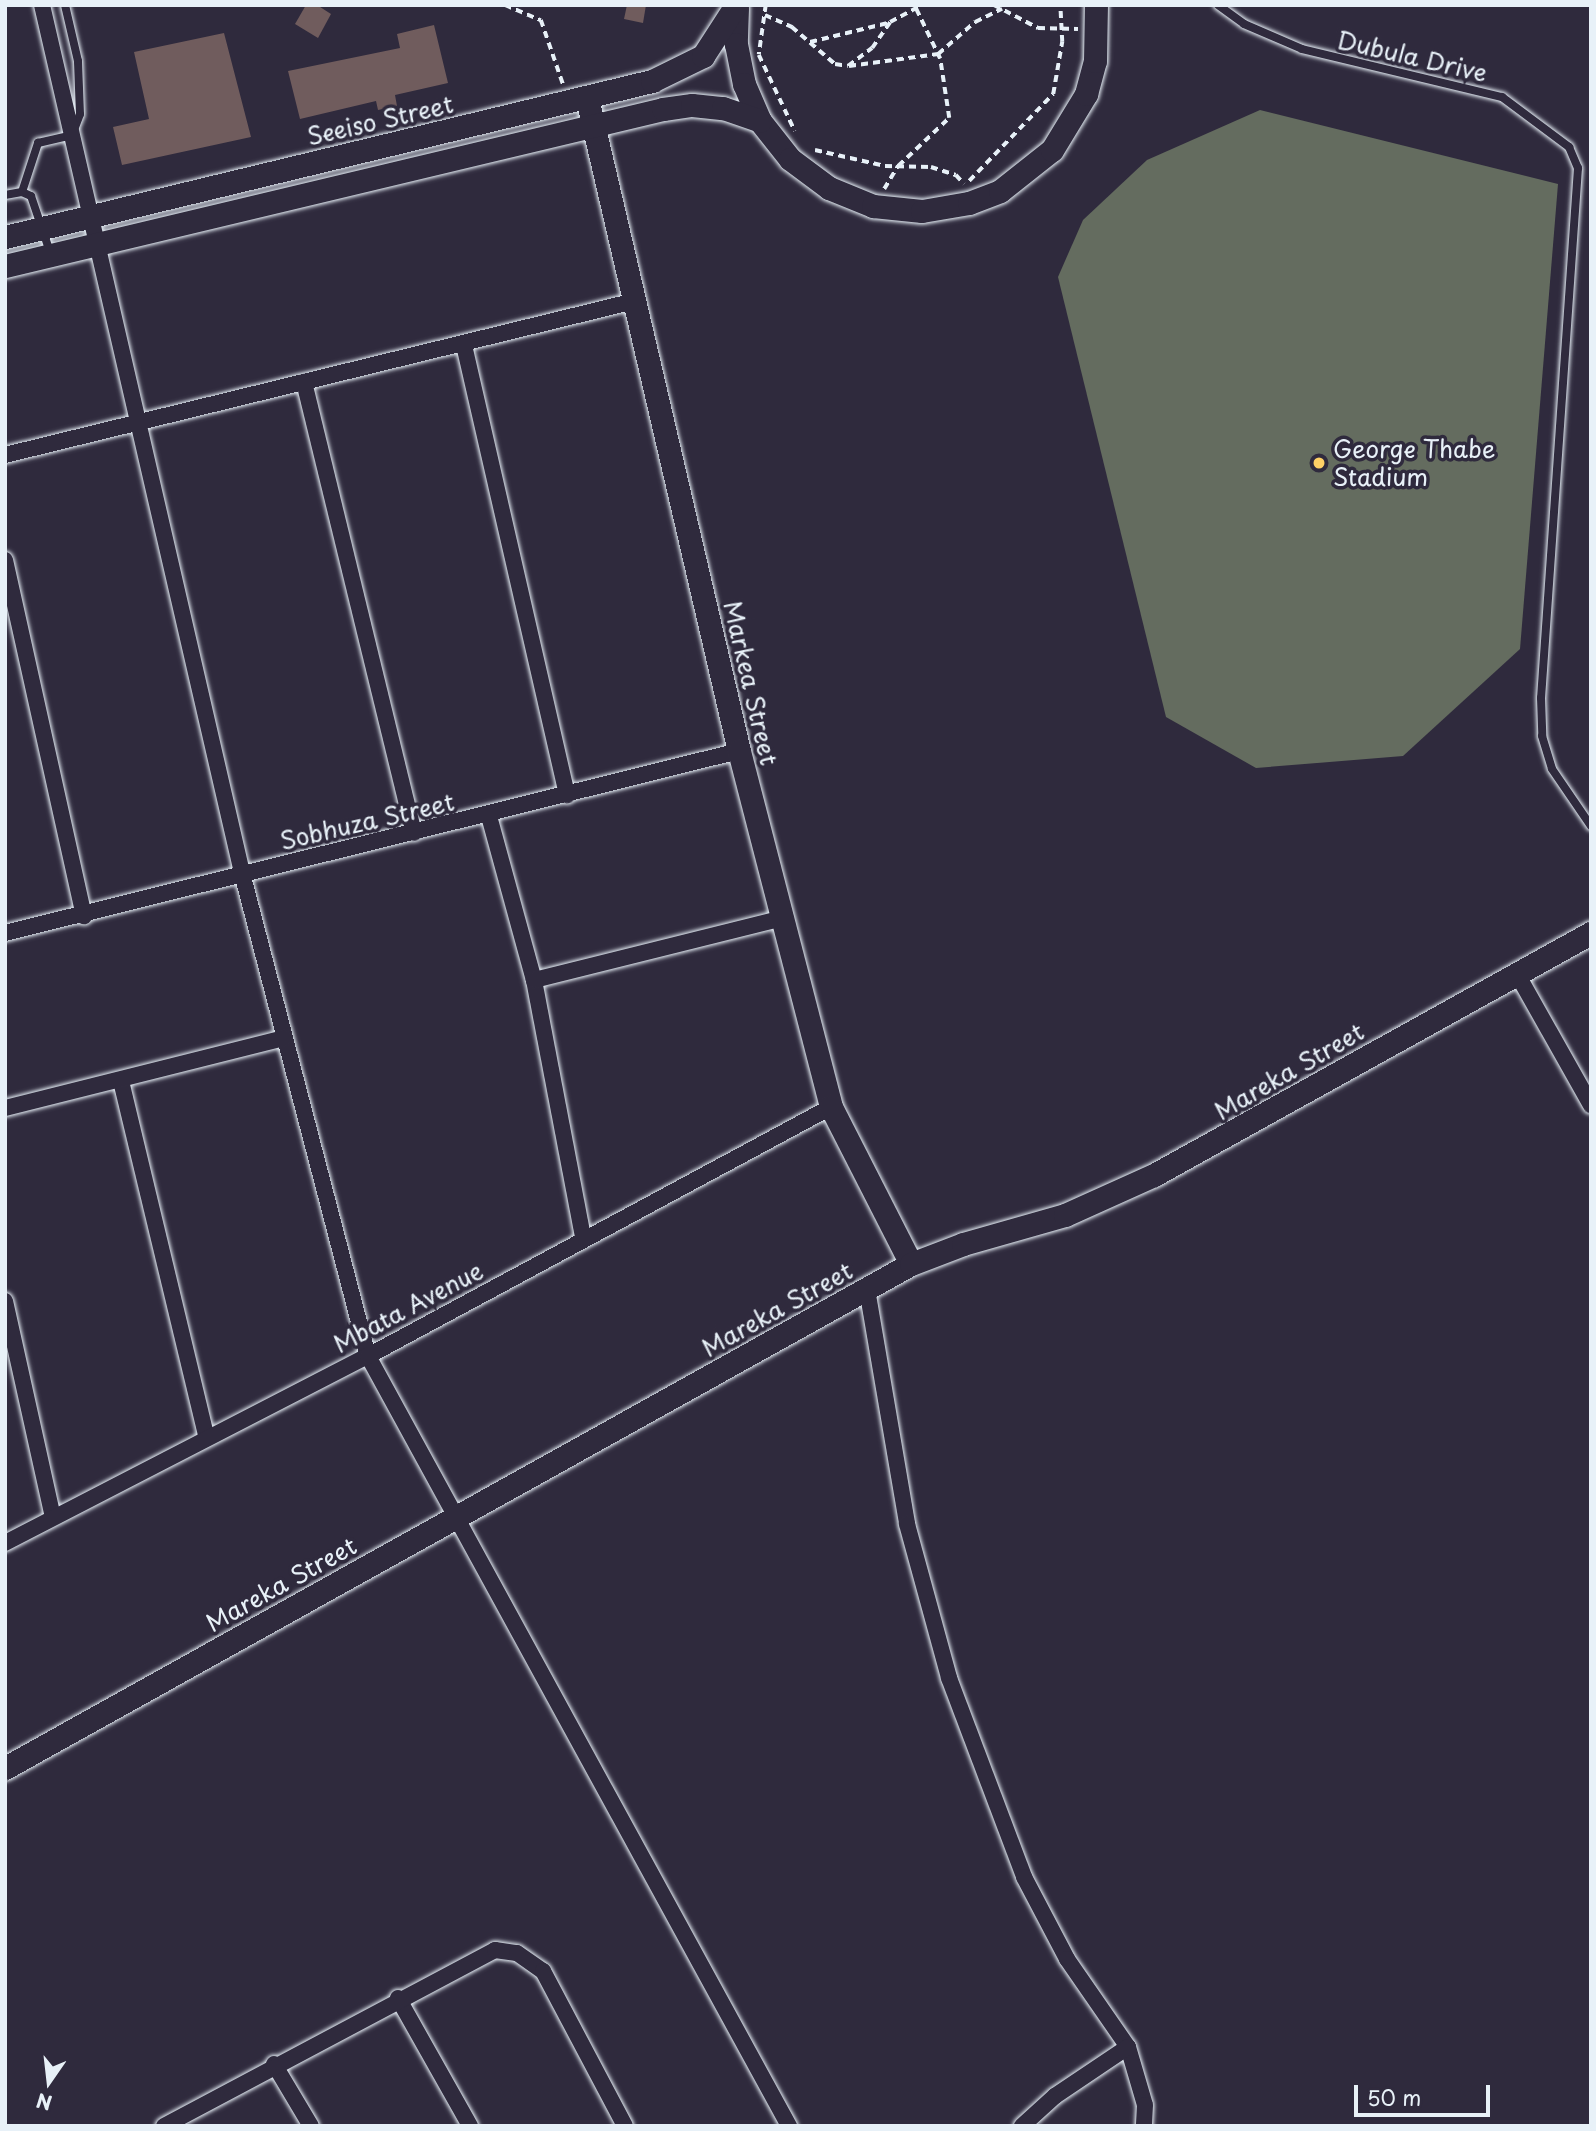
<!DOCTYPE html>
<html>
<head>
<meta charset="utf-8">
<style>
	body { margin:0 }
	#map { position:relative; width:1596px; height:2131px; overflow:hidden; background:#2f2a3d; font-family:"Playpen Sans",sans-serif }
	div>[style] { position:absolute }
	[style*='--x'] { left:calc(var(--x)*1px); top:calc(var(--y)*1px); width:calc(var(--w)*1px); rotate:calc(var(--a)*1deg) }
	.green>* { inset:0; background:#646c5f }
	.building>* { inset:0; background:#705c5d }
	.path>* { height:3.5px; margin-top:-1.75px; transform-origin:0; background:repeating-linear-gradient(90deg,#e8f1f8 0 7px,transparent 0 12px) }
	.roads { filter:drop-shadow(0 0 2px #e8f1f8) drop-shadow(0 0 2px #e8f1f8) }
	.lane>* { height:8px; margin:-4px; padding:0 4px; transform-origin:4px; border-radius:4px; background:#2f2a3d }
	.street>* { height:16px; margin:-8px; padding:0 8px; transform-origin:8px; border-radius:8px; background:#2f2a3d }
	.secondary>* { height:23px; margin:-11.5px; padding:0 11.5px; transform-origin:11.5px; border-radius:11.5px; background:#2f2a3d }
	.dots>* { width:19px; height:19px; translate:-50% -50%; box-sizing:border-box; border:4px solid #2f2a3d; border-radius:50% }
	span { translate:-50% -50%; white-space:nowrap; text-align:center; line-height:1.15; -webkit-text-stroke:7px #2f2a3d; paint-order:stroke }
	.street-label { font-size:24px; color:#e8f1f8 }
	.poi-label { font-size:24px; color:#e8f1f8 }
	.left { translate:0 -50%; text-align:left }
	.frame { position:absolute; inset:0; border:7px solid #e8f1f8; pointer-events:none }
	.north { position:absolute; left:14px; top:2047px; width:70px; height:70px; -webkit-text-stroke:5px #2f2a3d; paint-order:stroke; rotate:194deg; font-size:19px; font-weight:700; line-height:28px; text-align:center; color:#e8f1f8 }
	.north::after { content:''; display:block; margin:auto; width:24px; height:32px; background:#e8f1f8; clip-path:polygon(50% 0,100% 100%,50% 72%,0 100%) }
	.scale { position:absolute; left:1354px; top:2085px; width:136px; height:32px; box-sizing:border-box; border:4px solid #e8f1f8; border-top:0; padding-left:9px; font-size:21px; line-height:24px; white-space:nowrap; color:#e8f1f8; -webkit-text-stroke:5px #2f2a3d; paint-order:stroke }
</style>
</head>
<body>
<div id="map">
	<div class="green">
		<div style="clip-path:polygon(1260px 110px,1558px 184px,1520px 649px,1403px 756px,1256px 768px,1166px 717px,1058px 277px,1083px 220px,1147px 160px)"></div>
	</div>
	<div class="building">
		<div style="clip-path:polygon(306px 5px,317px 5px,331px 14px,318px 38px,295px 24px)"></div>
		<div style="clip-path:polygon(627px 5px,646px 5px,643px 23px,624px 19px)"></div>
		<div style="clip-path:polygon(434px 25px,448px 83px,395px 95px,397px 106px,378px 110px,376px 101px,300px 119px,288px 71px,400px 48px,397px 34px)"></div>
		<div style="clip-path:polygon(224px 33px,251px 137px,122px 165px,113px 127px,149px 119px,134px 52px)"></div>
	</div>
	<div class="path">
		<div style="--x:505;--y:5;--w:39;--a:23"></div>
		<div style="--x:541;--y:20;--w:68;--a:71"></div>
		<div style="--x:766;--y:5;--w:50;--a:98"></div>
		<div style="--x:759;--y:55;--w:84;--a:64.7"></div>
		<div style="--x:994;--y:5;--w:50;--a:27.6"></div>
		<div style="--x:1038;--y:28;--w:40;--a:1.4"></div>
		<div style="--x:765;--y:15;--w:30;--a:24"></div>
		<div style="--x:792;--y:27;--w:57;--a:40.7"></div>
		<div style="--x:835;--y:64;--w:13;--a:9"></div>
		<div style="--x:848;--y:66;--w:30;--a:-37"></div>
		<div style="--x:872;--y:48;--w:32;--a:-55"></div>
		<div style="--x:890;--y:22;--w:36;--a:-28"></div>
		<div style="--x:810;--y:42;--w:80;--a:-13.7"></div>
		<div style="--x:849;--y:66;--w:90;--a:-7.7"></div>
		<div style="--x:938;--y:54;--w:49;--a:-40.9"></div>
		<div style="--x:975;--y:22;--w:30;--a:-26"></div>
		<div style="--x:815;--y:150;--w:72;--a:12.9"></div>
		<div style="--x:885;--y:166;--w:46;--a:1.2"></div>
		<div style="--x:931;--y:167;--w:26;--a:18"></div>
		<div style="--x:956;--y:175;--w:12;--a:48"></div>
		<div style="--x:969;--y:181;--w:121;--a:-46"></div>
		<div style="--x:1053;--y:94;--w:53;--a:-80.2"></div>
		<div style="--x:1062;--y:42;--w:37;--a:-93"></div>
		<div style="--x:884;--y:189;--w:27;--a:-59"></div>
		<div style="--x:898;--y:166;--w:70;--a:-43.3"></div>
		<div style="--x:949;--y:118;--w:60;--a:-98.7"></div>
		<div style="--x:940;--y:59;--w:60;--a:-115.7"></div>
	</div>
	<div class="roads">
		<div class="lane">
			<div style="--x:1218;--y:5;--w:32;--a:36"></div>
			<div style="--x:1244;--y:24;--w:63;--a:23.3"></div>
			<div style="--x:1302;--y:49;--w:206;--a:13.5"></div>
			<div style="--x:1502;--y:97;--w:84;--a:36.7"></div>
			<div style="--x:1569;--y:147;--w:23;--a:67"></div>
			<div style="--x:1578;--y:168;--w:531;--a:93.99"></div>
			<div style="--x:1541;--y:698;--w:38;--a:88"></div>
			<div style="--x:1542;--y:736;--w:34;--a:73"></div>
			<div style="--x:1552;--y:769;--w:69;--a:55.6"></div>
			<div style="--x:22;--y:192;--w:52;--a:-71.9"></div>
			<div style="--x:38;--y:143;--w:35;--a:-13"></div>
			<div style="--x:72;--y:135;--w:22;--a:-69"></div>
			<div style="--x:80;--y:114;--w:53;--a:-92.2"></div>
			<div style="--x:78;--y:61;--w:57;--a:-103.1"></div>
			<div style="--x:5;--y:195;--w:17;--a:-10"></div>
			<div style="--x:22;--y:192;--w:10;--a:24"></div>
			<div style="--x:31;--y:196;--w:59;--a:71.3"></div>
		</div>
		<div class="street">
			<div style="--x:42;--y:5;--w:891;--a:77.02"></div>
			<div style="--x:242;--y:873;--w:499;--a:75.4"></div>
			<div style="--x:368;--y:1356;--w:878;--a:61.33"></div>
			<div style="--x:464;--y:345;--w:462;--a:77.1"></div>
			<div style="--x:304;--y:382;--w:464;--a:76.3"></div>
			<div style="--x:5;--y:455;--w:649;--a:-13.74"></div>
			<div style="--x:5;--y:560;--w:365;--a:77.5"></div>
			<div style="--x:489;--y:816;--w:170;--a:74.7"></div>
			<div style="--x:534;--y:980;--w:263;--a:79.2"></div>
			<div style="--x:5;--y:933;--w:756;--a:-13.93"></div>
			<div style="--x:1516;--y:972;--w:153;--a:60.6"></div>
			<div style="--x:534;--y:980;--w:257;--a:-14"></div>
			<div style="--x:121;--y:1081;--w:365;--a:76.5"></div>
			<div style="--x:5;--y:1108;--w:288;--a:-14.1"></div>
			<div style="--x:867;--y:1289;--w:238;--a:80.3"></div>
			<div style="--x:907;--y:1524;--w:160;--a:74.7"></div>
			<div style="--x:949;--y:1678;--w:213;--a:69.3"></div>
			<div style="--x:1024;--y:1877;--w:93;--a:62.3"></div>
			<div style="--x:1067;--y:1959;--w:107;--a:55.3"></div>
			<div style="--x:1128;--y:2047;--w:60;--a:73.7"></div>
			<div style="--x:1145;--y:2105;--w:21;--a:93"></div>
			<div style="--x:5;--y:1301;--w:221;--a:77.5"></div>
			<div style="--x:5;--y:1543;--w:408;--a:-27.3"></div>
			<div style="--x:368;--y:1356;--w:526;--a:-28.27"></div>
			<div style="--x:398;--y:1998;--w:147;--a:60.6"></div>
			<div style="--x:274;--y:2064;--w:72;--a:59.2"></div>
			<div style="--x:164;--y:2126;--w:375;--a:-28"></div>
			<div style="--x:495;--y:1950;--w:22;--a:8"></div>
			<div style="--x:517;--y:1953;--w:32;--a:35"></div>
			<div style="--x:543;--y:1971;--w:175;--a:62.1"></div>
			<div style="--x:1022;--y:2126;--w:45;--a:-42.3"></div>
			<div style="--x:1055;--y:2096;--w:88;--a:-33.9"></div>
		</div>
		<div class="secondary">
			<div style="--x:737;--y:8;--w:36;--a:92"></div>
			<div style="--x:736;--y:44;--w:41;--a:78.7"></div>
			<div style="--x:744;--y:84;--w:40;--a:66.6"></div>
			<div style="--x:760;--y:121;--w:48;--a:51.7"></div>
			<div style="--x:790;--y:159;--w:49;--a:36.6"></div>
			<div style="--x:829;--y:188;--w:48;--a:22.2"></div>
			<div style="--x:873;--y:206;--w:49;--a:5.8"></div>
			<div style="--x:922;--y:211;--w:48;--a:-9.7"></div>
			<div style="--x:969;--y:203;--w:33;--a:-21"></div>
			<div style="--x:1000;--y:191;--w:66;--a:-38.3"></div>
			<div style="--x:1052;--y:150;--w:66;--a:-58.7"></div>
			<div style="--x:1086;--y:94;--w:34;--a:-75"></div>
			<div style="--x:1095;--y:61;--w:56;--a:-89"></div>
			<div style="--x:587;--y:98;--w:670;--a:76.9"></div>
			<div style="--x:739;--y:751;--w:368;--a:75.5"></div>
			<div style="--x:831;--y:1107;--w:176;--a:63"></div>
			<div style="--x:5;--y:237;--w:666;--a:-13.56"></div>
			<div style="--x:652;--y:81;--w:57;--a:-26.1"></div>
			<div style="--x:703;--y:56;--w:61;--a:-57.1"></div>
			<div style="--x:5;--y:266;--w:676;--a:-13.42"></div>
			<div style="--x:663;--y:109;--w:29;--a:-8"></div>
			<div style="--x:692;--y:105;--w:31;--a:6"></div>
			<div style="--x:723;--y:108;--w:39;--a:19"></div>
			<div style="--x:5;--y:1768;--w:1037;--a:-29.09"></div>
			<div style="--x:911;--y:1264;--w:56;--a:-21"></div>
			<div style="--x:963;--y:1244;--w:106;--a:-15.9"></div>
			<div style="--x:1065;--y:1215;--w:98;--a:-24.2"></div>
			<div style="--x:1154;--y:1175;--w:500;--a:-29"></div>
		</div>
	</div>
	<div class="dots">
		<div style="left:1319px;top:463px;background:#ffd166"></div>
	</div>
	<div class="street-label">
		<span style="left:1412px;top:56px;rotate:13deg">Dubula Drive</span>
		<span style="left:380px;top:120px;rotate:-13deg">Seeiso Street</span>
		<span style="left:751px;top:683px;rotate:77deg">Markea Street</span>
		<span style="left:367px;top:821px;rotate:-13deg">Sobhuza Street</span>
		<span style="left:1289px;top:1071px;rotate:-30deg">Mareka Street</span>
		<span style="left:408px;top:1307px;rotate:-28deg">Mbata Avenue</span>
		<span style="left:777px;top:1309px;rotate:-29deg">Mareka Street</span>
		<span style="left:281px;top:1584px;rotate:-29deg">Mareka Street</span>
	</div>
	<div class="poi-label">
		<span class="left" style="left:1333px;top:463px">George Thabe<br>Stadium</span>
	</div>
	<div class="frame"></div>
	<div class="north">N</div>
	<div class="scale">50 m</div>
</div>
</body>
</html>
